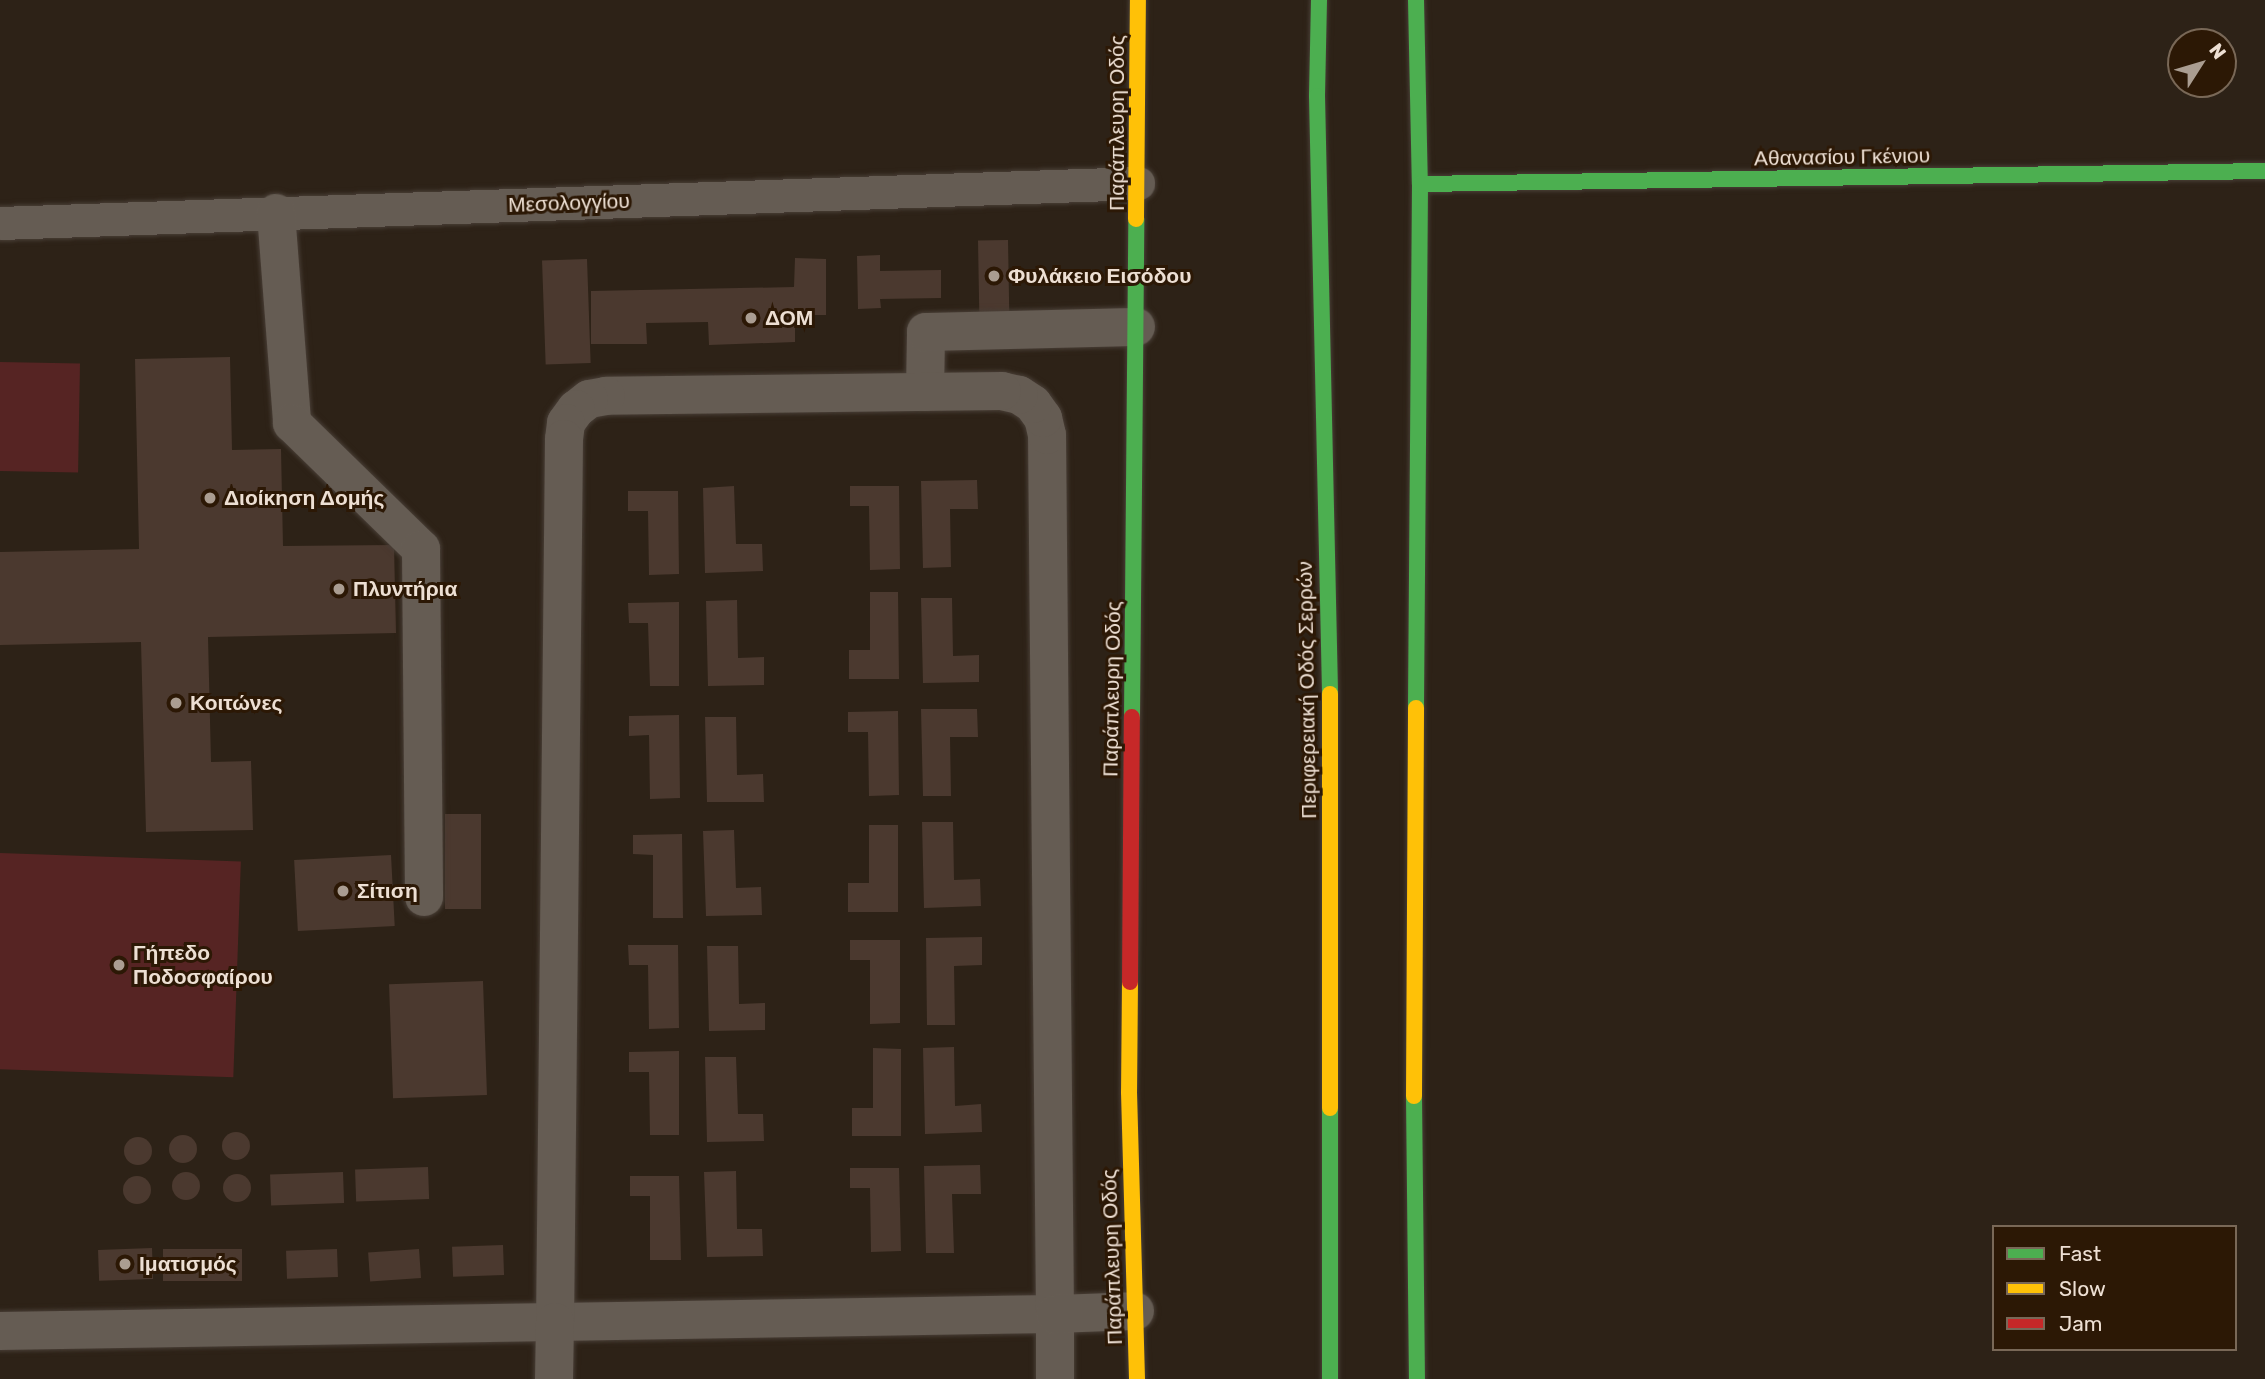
<!DOCTYPE html>
<html>
<head>
<meta charset="utf-8">
<style>
	body { margin:0 }
	#map { position:relative; width:2265px; height:1379px; overflow:hidden; background:#2d2217; font-family:Rubik,sans-serif }
	div>[style] { position:absolute }
	[style*='--x'] { left:calc(var(--x)*1px); top:calc(var(--y)*1px); width:calc(var(--w)*1px); rotate:calc(var(--a)*1deg) }
	.green>* { inset:0; background:#562423; transform-origin:0 0 }
	.building>* { inset:0; background:#4b392f; transform-origin:0 0 }
	.round { border-radius:50% }
	.roads { filter:drop-shadow(0 0 2px #483e36) drop-shadow(0 0 2px #483e36) }
	.lane>* { height:33px; margin:-16.5px; padding:0 16.5px; transform-origin:16.5px; border-radius:16.5px; background:#655c53 }
	.street>* { height:38px; margin:-19px; padding:0 19px; transform-origin:19px; border-radius:19px; background:#655c53 }
	.fast>* { height:16px; margin:-8px; padding:0 8px; transform-origin:8px; border-radius:8px; background:#4caf50 }
	.slow>* { height:16px; margin:-8px; padding:0 8px; transform-origin:8px; border-radius:8px; background:#ffc107 }
	.jam>* { height:16px; margin:-8px; padding:0 8px; transform-origin:8px; border-radius:8px; background:#c62828 }
	.dots>* { width:19px; height:19px; translate:-50% -50%; box-sizing:border-box; border:4px solid #2c1805; border-radius:50% }
	span { translate:-50% -50%; white-space:nowrap; text-align:center; line-height:1.15; -webkit-text-stroke:6px #2c1805; paint-order:stroke }
	.street-label { font-size:21px; color:#eddfd3 }
	.poi-label { font-size:21px; color:#eddfd3; font-weight:700 }
	.left { translate:0 -50%; text-align:left }
	.legend { position:absolute; left:1992px; top:1225px; width:245px; height:126px; box-sizing:border-box; background:#2c1805; border:2px solid #796857; margin:0; padding:9px 12px; list-style:none; font-size:21px; color:#eddfd3 }
	.legend li { display:flex; align-items:center; gap:14px; height:35px }
	.legend b { width:35px; border:2px solid #796857 }
	.north { position:absolute; left:2167px; top:28px; width:70px; height:70px; box-sizing:border-box; background:#2c1805; border:2px solid #796857; border-radius:50%; rotate:53deg; font-size:19px; font-weight:700; line-height:28px; text-align:center; color:#eddfd3 }
	.north::after { content:''; display:block; margin:auto; width:24px; height:32px; background:#aa9d91; clip-path:polygon(50% 0,100% 100%,50% 72%,0 100%) }
</style>
</head>
<body>
<div id="map">
	<div class="green">
		<div style="left:0;top:362px;width:80px;height:109px;rotate:1deg"></div>
		<div style="left:0;top:853px;width:241px;height:216px;rotate:2deg"></div>
	</div>
	<div class="building">
		<div style="left:1008px;top:240px;width:72px;height:30px;rotate:89deg"></div>
		<div style="clip-path:polygon(880px 255px,880px 271px,941px 270px,941px 298px,880px 299px,881px 308px,858px 309px,857px 256px)"></div>
		<div style="clip-path:polygon(795px 258px,826px 259px,826px 315px,795px 315px,795px 342px,709px 345px,708px 322px,646px 323px,647px 344px,591px 344px,591px 291px,794px 287px)"></div>
		<div style="left:587px;top:259px;width:104px;height:45px;rotate:88deg"></div>
		<div style="clip-path:polygon(230px 357px,232px 450px,281px 449px,283px 546px,394px 545px,396px 633px,208px 637px,211px 762px,251px 761px,253px 830px,146px 832px,141px 642px,0 645px,0 552px,139px 549px,135px 359px)"></div>
		<div style="clip-path:polygon(977px 480px,978px 509px,950px 509px,951px 567px,923px 568px,921px 481px)"></div>
		<div style="clip-path:polygon(734px 486px,736px 544px,762px 544px,763px 571px,705px 573px,703px 488px)"></div>
		<div style="clip-path:polygon(850px 486px,899px 486px,900px 569px,870px 570px,869px 506px,850px 506px)"></div>
		<div style="clip-path:polygon(628px 491px,678px 491px,679px 574px,649px 575px,648px 511px,628px 511px)"></div>
		<div style="clip-path:polygon(870px 592px,898px 592px,899px 679px,849px 679px,849px 650px,870px 650px)"></div>
		<div style="clip-path:polygon(921px 598px,952px 598px,953px 656px,979px 655px,979px 682px,923px 683px)"></div>
		<div style="clip-path:polygon(737px 600px,738px 658px,764px 657px,764px 685px,708px 686px,706px 601px)"></div>
		<div style="clip-path:polygon(679px 602px,679px 686px,650px 686px,648px 623px,629px 623px,628px 603px)"></div>
		<div style="clip-path:polygon(921px 709px,977px 709px,978px 737px,950px 737px,951px 796px,923px 796px)"></div>
		<div style="clip-path:polygon(898px 711px,899px 795px,869px 796px,868px 732px,848px 732px,848px 712px)"></div>
		<div style="clip-path:polygon(679px 715px,680px 798px,650px 799px,649px 735px,629px 736px,629px 716px)"></div>
		<div style="clip-path:polygon(705px 717px,736px 717px,737px 775px,763px 774px,764px 802px,707px 802px)"></div>
		<div style="left:445px;top:814px;width:36px;height:95px"></div>
		<div style="clip-path:polygon(922px 822px,953px 822px,954px 880px,980px 879px,981px 906px,924px 908px)"></div>
		<div style="clip-path:polygon(869px 825px,898px 825px,898px 912px,848px 912px,848px 883px,869px 883px)"></div>
		<div style="clip-path:polygon(734px 830px,736px 888px,761px 887px,762px 915px,706px 916px,703px 831px)"></div>
		<div style="clip-path:polygon(682px 834px,683px 918px,653px 918px,653px 855px,633px 854px,633px 835px)"></div>
		<div style="left:391px;top:855px;width:71px;height:97px;rotate:87deg"></div>
		<div style="clip-path:polygon(982px 937px,982px 965px,954px 966px,955px 1025px,927px 1025px,926px 938px)"></div>
		<div style="clip-path:polygon(850px 940px,900px 940px,900px 1023px,870px 1024px,870px 960px,850px 960px)"></div>
		<div style="clip-path:polygon(628px 945px,678px 945px,679px 1028px,649px 1029px,648px 965px,629px 965px)"></div>
		<div style="clip-path:polygon(707px 946px,738px 946px,739px 1004px,765px 1003px,765px 1030px,709px 1031px)"></div>
		<div style="left:483px;top:981px;width:114px;height:94px;rotate:88deg"></div>
		<div style="clip-path:polygon(954px 1047px,955px 1106px,981px 1104px,982px 1132px,925px 1134px,923px 1048px)"></div>
		<div style="clip-path:polygon(873px 1048px,901px 1049px,901px 1136px,852px 1136px,852px 1108px,873px 1108px)"></div>
		<div style="clip-path:polygon(679px 1051px,679px 1135px,650px 1135px,649px 1072px,629px 1072px,629px 1052px)"></div>
		<div style="clip-path:polygon(705px 1057px,736px 1057px,738px 1114px,763px 1114px,764px 1141px,707px 1142px)"></div>
		<div class="round" style="left:222px;top:1132px;width:28px;height:28px"></div>
		<div class="round" style="left:169px;top:1135px;width:28px;height:28px"></div>
		<div class="round" style="left:124px;top:1137px;width:28px;height:28px"></div>
		<div style="clip-path:polygon(980px 1165px,981px 1194px,952px 1194px,954px 1253px,926px 1253px,924px 1166px)"></div>
		<div style="left:428px;top:1167px;width:32px;height:73px;rotate:88deg"></div>
		<div style="clip-path:polygon(850px 1168px,899px 1168px,901px 1251px,871px 1252px,870px 1188px,850px 1188px)"></div>
		<div style="clip-path:polygon(736px 1171px,737px 1229px,762px 1229px,763px 1256px,707px 1257px,704px 1172px)"></div>
		<div class="round" style="left:172px;top:1172px;width:28px;height:28px"></div>
		<div style="left:343px;top:1172px;width:31px;height:73px;rotate:88deg"></div>
		<div class="round" style="left:223px;top:1174px;width:28px;height:28px"></div>
		<div class="round" style="left:123px;top:1176px;width:28px;height:28px"></div>
		<div style="clip-path:polygon(630px 1176px,679px 1176px,681px 1260px,650px 1260px,650px 1196px,630px 1196px)"></div>
		<div style="left:503px;top:1245px;width:30px;height:51px;rotate:88deg"></div>
		<div style="left:152px;top:1248px;width:31px;height:54px;rotate:88deg"></div>
		<div style="left:242px;top:1249px;width:32px;height:79px;rotate:90deg"></div>
		<div style="left:337px;top:1249px;width:28px;height:51px;rotate:88deg"></div>
		<div style="left:419px;top:1249px;width:29px;height:51px;rotate:86deg"></div>
	</div>
	<div class="roads">
		<div class="lane">
			<div style="--x:0;--y:223;--w:1139;--a:-2.01"></div>
		</div>
		<div class="street">
			<div style="--x:276;--y:213;--w:211;--a:85.6"></div>
			<div style="--x:292;--y:423;--w:180;--a:44.3"></div>
			<div style="--x:421;--y:549;--w:348;--a:89.5"></div>
			<div style="--x:925;--y:392;--w:60;--a:-89"></div>
			<div style="--x:926;--y:332;--w:210;--a:-1.4"></div>
			<div style="--x:0;--y:1331;--w:555;--a:-0.93"></div>
			<div style="--x:555;--y:1322;--w:500;--a:-0.92"></div>
			<div style="--x:1055;--y:1314;--w:879;--a:-90.52"></div>
			<div style="--x:1047;--y:435;--w:17;--a:-103"></div>
			<div style="--x:1043;--y:418;--w:17;--a:-126"></div>
			<div style="--x:1033;--y:404;--w:17;--a:-147"></div>
			<div style="--x:1019;--y:395;--w:17;--a:-167"></div>
			<div style="--x:1002;--y:391;--w:396;--a:179.3"></div>
			<div style="--x:606;--y:396;--w:17;--a:170"></div>
			<div style="--x:589;--y:399;--w:16;--a:142"></div>
			<div style="--x:576;--y:409;--w:17;--a:126"></div>
			<div style="--x:566;--y:423;--w:16;--a:97"></div>
			<div style="--x:564;--y:439;--w:883;--a:90.58"></div>
			<div style="--x:555;--y:1322;--w:57;--a:91"></div>
			<div style="--x:1055;--y:1379;--w:65;--a:-90"></div>
			<div style="--x:1055;--y:1314;--w:80;--a:-2.1"></div>
		</div>
		<div class="fast">
			<div style="--x:1319;--y:0;--w:96;--a:91.2"></div>
			<div style="--x:1317;--y:96;--w:598;--a:88.75"></div>
			<div style="--x:1416;--y:0;--w:184;--a:88.8"></div>
			<div style="--x:1420;--y:184;--w:524;--a:90.44"></div>
			<div style="--x:1420;--y:184;--w:845;--a:-0.88"></div>
			<div style="--x:1132;--y:717;--w:498;--a:-89.5"></div>
			<div style="--x:1414;--y:1096;--w:283;--a:89.4"></div>
			<div style="--x:1330;--y:1379;--w:271;--a:-90"></div>
		</div>
		<div class="slow">
			<div style="--x:1136;--y:219;--w:219;--a:-89.5"></div>
			<div style="--x:1330;--y:694;--w:414;--a:90"></div>
			<div style="--x:1130;--y:982;--w:110;--a:90.5"></div>
			<div style="--x:1129;--y:1092;--w:287;--a:88.4"></div>
			<div style="--x:1414;--y:1096;--w:388;--a:-89.7"></div>
		</div>
		<div class="jam">
			<div style="--x:1130;--y:982;--w:265;--a:-89.6"></div>
		</div>
	</div>
	<div class="dots">
		<div style="left:994px;top:276px;background:#aa9d91"></div>
		<div style="left:751px;top:318px;background:#aa9d91"></div>
		<div style="left:210px;top:498px;background:#aa9d91"></div>
		<div style="left:339px;top:589px;background:#aa9d91"></div>
		<div style="left:176px;top:703px;background:#aa9d91"></div>
		<div style="left:343px;top:891px;background:#aa9d91"></div>
		<div style="left:119px;top:965px;background:#aa9d91"></div>
		<div style="left:125px;top:1264px;background:#aa9d91"></div>
	</div>
	<div class="street-label">
		<span style="left:1117px;top:123px;rotate:-90deg">Παράπλευρη Οδός</span>
		<span style="left:1842px;top:157px;rotate:-1deg">Αθανασίου Γκένιου</span>
		<span style="left:569px;top:203px;rotate:-2deg">Μεσολογγίου</span>
		<span style="left:1112px;top:689px;rotate:-89deg">Παράπλευρη Οδός</span>
		<span style="left:1307px;top:690px;rotate:-91deg">Περιφερειακή Οδός Σερρών</span>
		<span style="left:1112px;top:1257px;rotate:-92deg">Παράπλευρη Οδός</span>
	</div>
	<div class="poi-label">
		<span class="left" style="left:1008px;top:276px">Φυλάκειο Εισόδου</span>
		<span class="left" style="left:765px;top:318px">ΔΟΜ</span>
		<span class="left" style="left:224px;top:498px">Διοίκηση Δομής</span>
		<span class="left" style="left:353px;top:589px">Πλυντήρια</span>
		<span class="left" style="left:190px;top:703px">Κοιτώνες</span>
		<span class="left" style="left:357px;top:891px">Σίτιση</span>
		<span class="left" style="left:133px;top:965px">Γήπεδο<br>Ποδοσφαίρου</span>
		<span class="left" style="left:139px;top:1264px">Ιματισμός</span>
	</div>
	<ul class="legend">
	<li><b style="height:9px;background:#4caf50"></b>Fast</li>
	<li><b style="height:9px;background:#ffc107"></b>Slow</li>
	<li><b style="height:9px;background:#c62828"></b>Jam</li>
	</ul>
	<div class="north">N</div>
</div>
</body>
</html>
